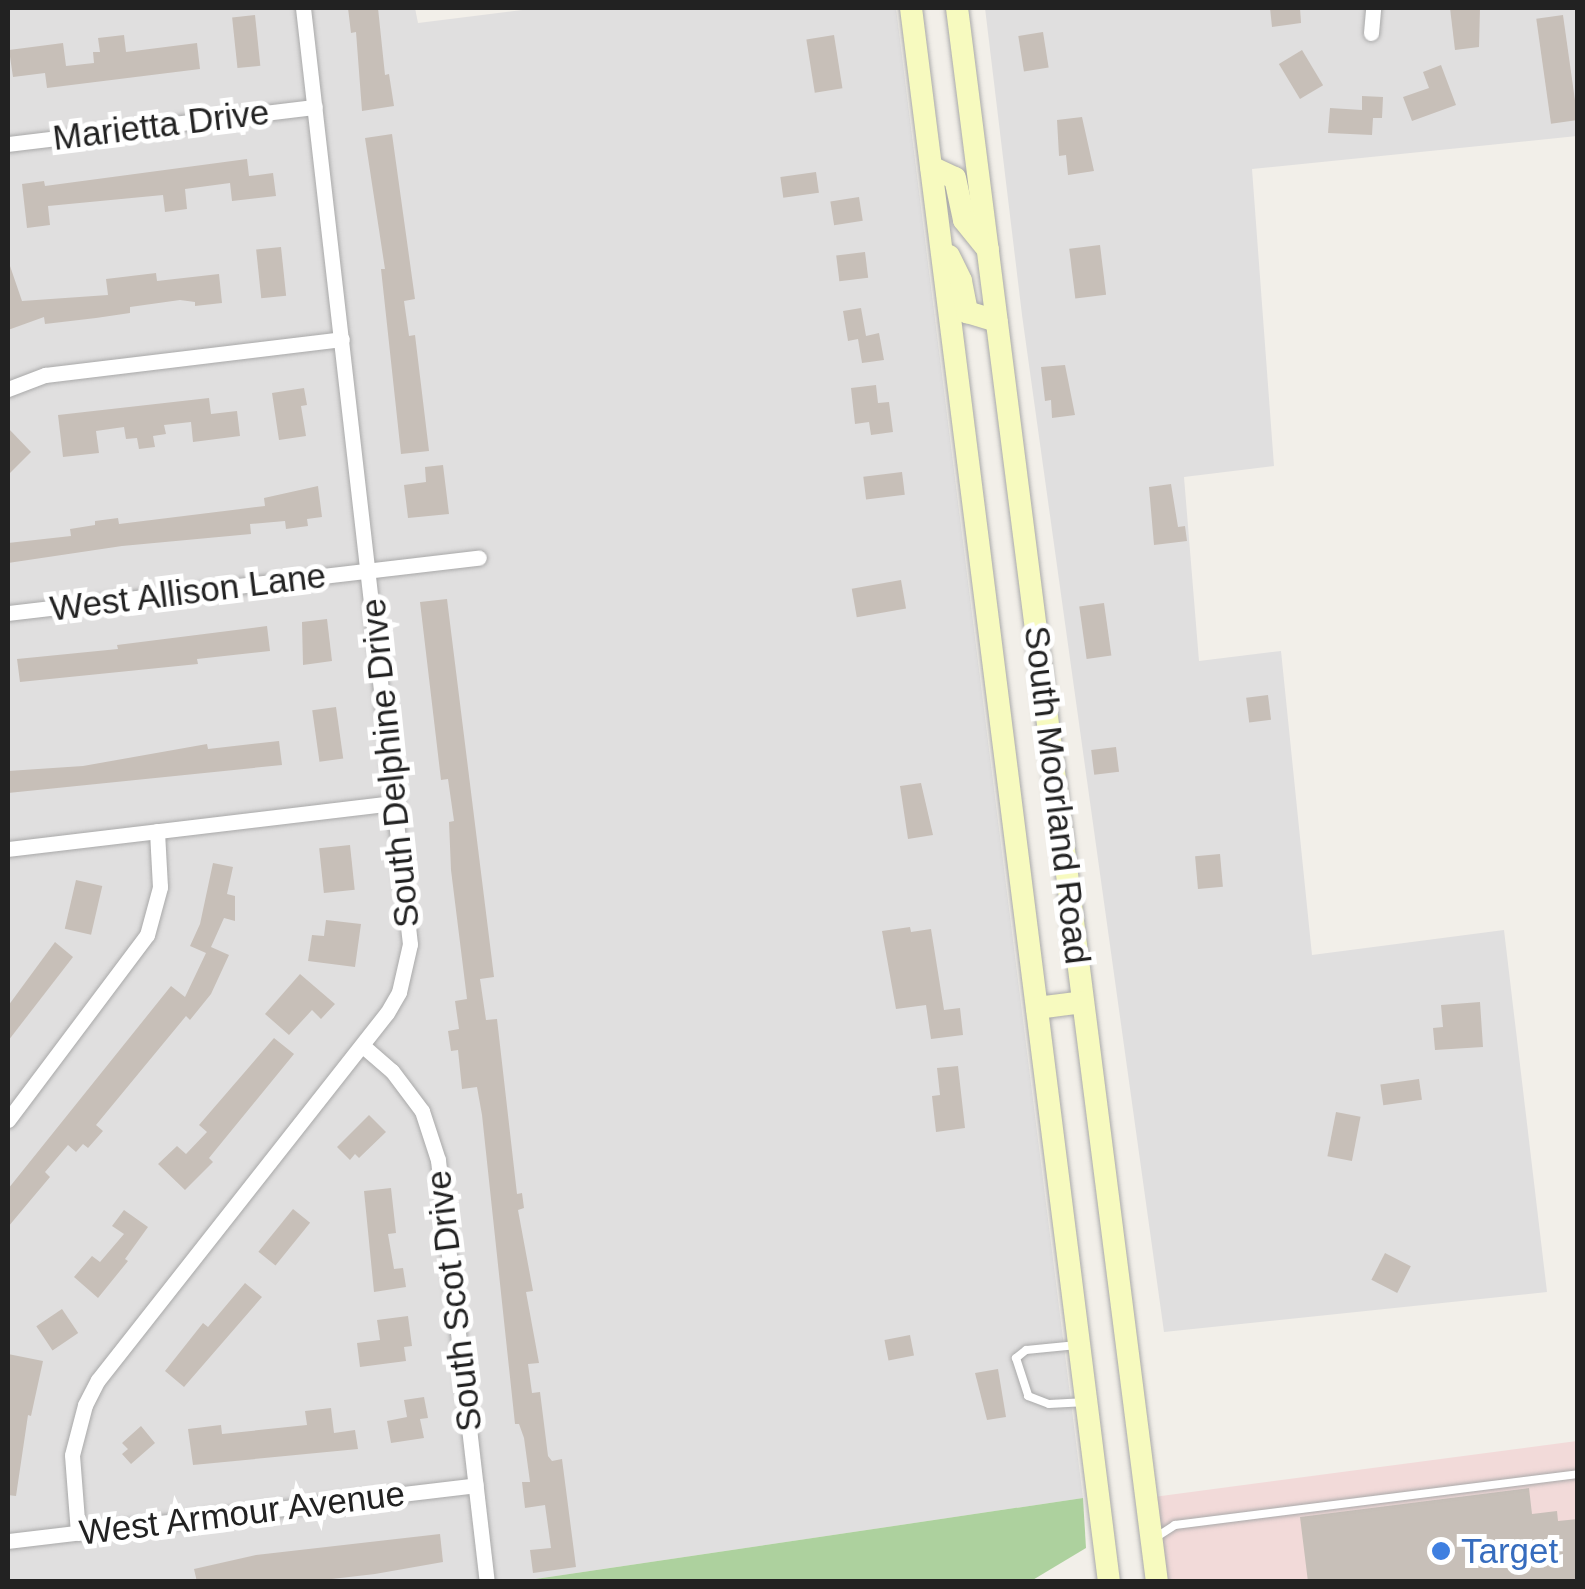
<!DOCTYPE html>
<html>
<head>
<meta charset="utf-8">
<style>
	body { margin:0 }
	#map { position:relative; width:1585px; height:1589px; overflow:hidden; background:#f2efe9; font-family:Arial,sans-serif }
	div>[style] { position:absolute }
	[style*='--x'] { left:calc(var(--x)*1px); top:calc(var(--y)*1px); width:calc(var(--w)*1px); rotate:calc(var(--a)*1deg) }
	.residential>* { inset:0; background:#e0dfdf }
	.commercial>* { inset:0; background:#f2dad9 }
	.forest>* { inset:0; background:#add19e }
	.building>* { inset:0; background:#c7bfb8; transform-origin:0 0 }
	.roads { filter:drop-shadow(0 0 2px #a9a9a9) drop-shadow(0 0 2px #a9a9a9) }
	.lane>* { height:8px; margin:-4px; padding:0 4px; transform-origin:4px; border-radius:4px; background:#fff }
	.street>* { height:15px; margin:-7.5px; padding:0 7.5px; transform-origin:7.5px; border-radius:7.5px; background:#fff }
	.secondary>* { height:22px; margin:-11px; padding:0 11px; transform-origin:11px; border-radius:11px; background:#f7fabf }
	.dots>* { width:28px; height:28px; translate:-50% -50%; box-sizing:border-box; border:5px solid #fff; border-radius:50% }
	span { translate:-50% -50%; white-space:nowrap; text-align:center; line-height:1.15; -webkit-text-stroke:10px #fff; paint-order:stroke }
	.street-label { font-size:35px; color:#222 }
	.shop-label { font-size:35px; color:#366cbe }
	.left { translate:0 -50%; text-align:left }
	.frame { position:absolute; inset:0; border:10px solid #222; pointer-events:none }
</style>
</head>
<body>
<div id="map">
	<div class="residential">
		<div style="clip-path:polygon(8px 8px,415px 8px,418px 23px,539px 8px,896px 8px,1083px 1498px,522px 1581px,8px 1582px)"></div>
		<div style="clip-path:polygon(985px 8px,1577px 8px,1577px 136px,1252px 169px,1274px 466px,1184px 477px,1199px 661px,1281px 651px,1312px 955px,1504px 930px,1547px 1292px,1164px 1332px,1022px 315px)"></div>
	</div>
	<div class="commercial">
		<div style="clip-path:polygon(1577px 1441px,1577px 1581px,1157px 1581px,1146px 1498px)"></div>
	</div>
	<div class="forest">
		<div style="clip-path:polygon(1083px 1498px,1086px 1548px,1031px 1581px,522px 1581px)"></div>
	</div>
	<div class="building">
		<div style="clip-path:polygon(348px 8px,378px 8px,385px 75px,389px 74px,394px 106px,362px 111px,356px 32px,351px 33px)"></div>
		<div style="clip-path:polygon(1270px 8px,1300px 8px,1301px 23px,1272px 27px)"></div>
		<div style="clip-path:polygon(1450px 8px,1480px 8px,1479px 47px,1455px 50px)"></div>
		<div style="left:255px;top:15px;width:51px;height:23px;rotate:84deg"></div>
		<div style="left:1563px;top:15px;width:106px;height:27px;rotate:82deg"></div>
		<div style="left:1043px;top:32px;width:36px;height:25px;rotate:81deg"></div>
		<div style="clip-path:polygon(124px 35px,126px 52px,197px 43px,200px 69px,47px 88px,45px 73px,13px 77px,9px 50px,63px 43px,66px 66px,94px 63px,93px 52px,100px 52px,98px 38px)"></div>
		<div style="left:834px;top:35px;width:54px;height:28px;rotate:81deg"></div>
		<div style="left:1302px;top:50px;width:41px;height:27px;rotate:59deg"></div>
		<div style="clip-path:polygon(1441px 65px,1456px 105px,1412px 121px,1403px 97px,1429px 88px,1423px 72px)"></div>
		<div style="clip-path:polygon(1362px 96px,1383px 97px,1382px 118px,1373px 118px,1372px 135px,1328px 133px,1330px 108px,1362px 110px)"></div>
		<div style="clip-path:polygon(1082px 117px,1094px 171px,1068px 175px,1066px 155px,1059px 156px,1057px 120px)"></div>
		<div style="clip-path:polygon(392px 134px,415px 299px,404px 301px,409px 336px,415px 335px,429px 451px,401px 454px,381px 269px,385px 269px,365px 138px)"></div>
		<div style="clip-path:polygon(247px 159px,249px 176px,273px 173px,276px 196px,232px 201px,230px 183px,185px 189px,187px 209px,165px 212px,163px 195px,48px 206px,50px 225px,27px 228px,22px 184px,44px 181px,45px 186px)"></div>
		<div style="left:816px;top:172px;width:21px;height:36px;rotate:82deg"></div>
		<div style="left:859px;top:197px;width:24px;height:29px;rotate:81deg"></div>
		<div style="left:1100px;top:245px;width:50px;height:31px;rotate:83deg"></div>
		<div style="left:281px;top:247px;width:49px;height:25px;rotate:84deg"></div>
		<div style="left:865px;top:252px;width:26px;height:29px;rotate:83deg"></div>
		<div style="clip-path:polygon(10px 266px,22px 301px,108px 295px,106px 279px,156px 273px,157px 281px,219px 274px,222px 303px,195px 306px,195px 302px,180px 300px,130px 307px,130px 313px,96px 318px,45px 324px,44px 317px,8px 330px)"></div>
		<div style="clip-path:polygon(861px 308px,866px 336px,879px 333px,884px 360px,862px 363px,858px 339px,848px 341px,843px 311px)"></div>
		<div style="clip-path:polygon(1065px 365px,1075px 415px,1052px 418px,1051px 400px,1045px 401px,1041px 367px)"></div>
		<div style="clip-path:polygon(876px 385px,878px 403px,889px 402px,893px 432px,871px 435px,869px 422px,855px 424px,851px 388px)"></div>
		<div style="clip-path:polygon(304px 388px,307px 405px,301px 406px,306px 436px,279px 440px,272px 393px)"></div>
		<div style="clip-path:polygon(209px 398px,211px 414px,237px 411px,240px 436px,193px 442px,191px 422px,164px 425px,166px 434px,153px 436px,155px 447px,139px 449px,137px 438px,126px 439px,124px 427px,96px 431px,99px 453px,63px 457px,58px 415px)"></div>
		<div style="clip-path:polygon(8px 428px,31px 452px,8px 475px)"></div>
		<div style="clip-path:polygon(443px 465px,449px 514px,408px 518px,404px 485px,426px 482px,425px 467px)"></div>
		<div style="left:902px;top:472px;width:23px;height:39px;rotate:83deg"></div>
		<div style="clip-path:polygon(1171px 484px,1178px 527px,1185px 526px,1187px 541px,1154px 545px,1149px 487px)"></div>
		<div style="clip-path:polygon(318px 486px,322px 517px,307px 519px,308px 526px,286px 529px,285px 521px,250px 524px,251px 534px,122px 546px,8px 563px,8px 543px,71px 536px,70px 529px,95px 525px,95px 521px,118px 518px,119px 524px,265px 506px,264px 498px)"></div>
		<div style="left:901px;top:580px;width:29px;height:50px;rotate:80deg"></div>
		<div style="clip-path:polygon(447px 599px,494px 977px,480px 979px,486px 1020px,497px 1019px,517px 1194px,522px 1193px,524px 1208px,518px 1210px,533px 1291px,526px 1292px,539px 1363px,528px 1364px,532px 1393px,540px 1392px,548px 1456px,552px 1461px,562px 1459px,576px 1567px,533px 1573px,530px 1550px,551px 1548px,545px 1505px,525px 1508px,522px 1482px,530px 1482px,524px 1438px,519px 1424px,515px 1424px,482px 1115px,477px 1087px,462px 1089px,458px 1050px,451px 1051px,448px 1031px,459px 1029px,455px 1001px,467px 999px,451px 870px,449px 822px,454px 821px,448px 779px,441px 780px,420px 602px)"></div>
		<div style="left:1104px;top:603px;width:53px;height:25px;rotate:82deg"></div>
		<div style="clip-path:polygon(327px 619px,332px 661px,303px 665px,302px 622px)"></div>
		<div style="clip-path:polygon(267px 626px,270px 651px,197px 659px,198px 664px,20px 682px,17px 659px,118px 649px,117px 645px)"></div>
		<div style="left:1268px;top:695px;width:25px;height:22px;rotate:83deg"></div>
		<div style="left:336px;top:707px;width:52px;height:24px;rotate:82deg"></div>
		<div style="clip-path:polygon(279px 741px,282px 765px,8px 793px,8px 771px,83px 766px,207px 744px,208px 749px)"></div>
		<div style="left:1116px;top:747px;width:25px;height:25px;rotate:83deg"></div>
		<div style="clip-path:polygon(921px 783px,933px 835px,908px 839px,900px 786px)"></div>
		<div style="left:350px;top:845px;width:45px;height:31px;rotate:84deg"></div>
		<div style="left:1220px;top:854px;width:33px;height:25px;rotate:85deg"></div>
		<div style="clip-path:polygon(213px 863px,233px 867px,227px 894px,235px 896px,235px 921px,224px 918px,211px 947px,229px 955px,211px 994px,190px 1020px,186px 1016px,96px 1125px,103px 1131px,88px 1148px,83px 1144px,76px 1152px,68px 1145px,45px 1172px,50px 1177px,8px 1227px,8px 1189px,171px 986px,185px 997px,206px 953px,190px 946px,200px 924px)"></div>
		<div style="left:76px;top:880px;width:27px;height:50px;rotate:13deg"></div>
		<div style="clip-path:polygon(326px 920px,361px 924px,355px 967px,308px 961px,312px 935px,324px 936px)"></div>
		<div style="clip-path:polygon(910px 927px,911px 932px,931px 929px,944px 1010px,960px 1008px,963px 1035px,931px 1039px,926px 1005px,896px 1009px,882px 931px)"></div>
		<div style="clip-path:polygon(55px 942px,73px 957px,8px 1041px,8px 1006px)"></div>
		<div style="clip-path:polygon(300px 974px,335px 1004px,321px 1019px,312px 1010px,289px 1035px,265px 1014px)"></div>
		<div style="clip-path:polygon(1480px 1002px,1483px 1047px,1435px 1050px,1433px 1028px,1443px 1027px,1441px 1005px)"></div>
		<div style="clip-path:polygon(274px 1038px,294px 1054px,209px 1158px,213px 1162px,185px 1190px,158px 1164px,177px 1146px,186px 1154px,207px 1132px,199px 1125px)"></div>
		<div style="clip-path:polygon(958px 1066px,965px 1128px,936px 1132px,932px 1096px,940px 1095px,937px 1068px)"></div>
		<div style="left:1419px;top:1079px;width:21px;height:39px;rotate:82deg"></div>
		<div style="left:1336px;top:1112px;width:25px;height:45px;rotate:11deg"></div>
		<div style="clip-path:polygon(369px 1115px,386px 1132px,359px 1158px,355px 1154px,350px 1160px,337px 1147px)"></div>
		<div style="clip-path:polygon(391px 1188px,396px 1233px,388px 1234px,394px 1269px,403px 1268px,406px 1287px,374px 1292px,364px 1191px)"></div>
		<div style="left:293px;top:1209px;width:22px;height:55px;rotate:39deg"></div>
		<div style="clip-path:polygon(124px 1210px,148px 1227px,125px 1259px,128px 1261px,98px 1298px,74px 1277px,92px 1256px,100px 1262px,124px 1234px,112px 1226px)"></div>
		<div style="left:1385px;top:1253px;width:29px;height:30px;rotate:27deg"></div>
		<div style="clip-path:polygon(245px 1283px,262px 1297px,184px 1387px,165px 1371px,203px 1323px,208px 1327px)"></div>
		<div style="left:62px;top:1309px;width:29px;height:31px;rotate:56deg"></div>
		<div style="clip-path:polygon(408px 1316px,412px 1346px,404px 1347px,406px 1361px,360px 1367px,357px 1343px,380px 1340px,377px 1320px)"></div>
		<div style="left:910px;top:1335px;width:21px;height:26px;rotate:79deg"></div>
		<div style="clip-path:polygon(8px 1354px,43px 1361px,31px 1416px,28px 1415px,16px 1496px,8px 1495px)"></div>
		<div style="clip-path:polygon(998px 1369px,1006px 1417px,987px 1420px,975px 1373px)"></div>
		<div style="clip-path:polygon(424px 1397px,428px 1418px,420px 1419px,424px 1438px,391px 1443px,387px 1421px,407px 1417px,404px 1400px)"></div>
		<div style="clip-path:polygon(331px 1408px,334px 1433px,355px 1430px,358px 1449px,193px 1465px,188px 1429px,221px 1425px,222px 1434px,307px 1425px,305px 1411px)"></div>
		<div style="clip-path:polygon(141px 1426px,155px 1443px,131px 1464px,122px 1454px,128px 1449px,122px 1443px)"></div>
		<div style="clip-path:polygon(1529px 1488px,1532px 1514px,1557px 1511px,1558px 1521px,1578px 1519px,1578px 1582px,1308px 1582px,1300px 1517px)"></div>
		<div style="clip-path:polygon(440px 1534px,443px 1562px,375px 1574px,306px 1582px,197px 1582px,194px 1569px,256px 1555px)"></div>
	</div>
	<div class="roads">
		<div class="lane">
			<div style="--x:1077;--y:1345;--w:51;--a:174.4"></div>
			<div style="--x:1026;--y:1350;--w:13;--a:141"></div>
			<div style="--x:1016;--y:1358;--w:40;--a:72"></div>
			<div style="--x:1028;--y:1396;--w:22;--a:21"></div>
			<div style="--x:1049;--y:1404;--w:33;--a:-3"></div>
			<div style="--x:1155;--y:1538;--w:24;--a:-33"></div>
			<div style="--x:1175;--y:1525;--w:406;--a:-7.2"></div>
		</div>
		<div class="street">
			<div style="--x:1371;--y:33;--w:25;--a:-85"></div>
			<div style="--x:8;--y:144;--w:309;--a:-6.9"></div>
			<div style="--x:8;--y:389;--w:40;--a:-21"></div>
			<div style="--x:45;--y:375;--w:299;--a:-6.9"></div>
			<div style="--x:8;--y:613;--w:474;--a:-6.7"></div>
			<div style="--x:8;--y:849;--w:391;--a:-6.8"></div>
			<div style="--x:363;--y:1046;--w:38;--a:41"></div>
			<div style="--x:392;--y:1071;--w:50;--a:53.1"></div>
			<div style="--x:422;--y:1111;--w:52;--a:71.9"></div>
			<div style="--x:438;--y:1160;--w:425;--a:83.4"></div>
			<div style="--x:8;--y:1120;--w:231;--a:-53.1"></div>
			<div style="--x:147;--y:935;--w:50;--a:-74.8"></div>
			<div style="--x:160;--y:887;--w:56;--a:-93.1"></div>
			<div style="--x:78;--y:1533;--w:78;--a:-94.4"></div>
			<div style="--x:72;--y:1455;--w:52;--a:-75.4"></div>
			<div style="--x:85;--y:1405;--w:28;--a:-63"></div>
			<div style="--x:98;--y:1380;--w:467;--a:-51.8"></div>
			<div style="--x:387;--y:1013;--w:24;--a:-60"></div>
			<div style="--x:399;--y:992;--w:49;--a:-77.1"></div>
			<div style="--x:410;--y:944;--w:942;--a:-96.52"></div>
			<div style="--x:8;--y:1541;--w:471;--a:-6.8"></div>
		</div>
		<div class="secondary">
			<div style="--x:911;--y:8;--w:1586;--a:82.83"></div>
			<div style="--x:957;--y:8;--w:1587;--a:82.76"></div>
			<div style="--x:931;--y:167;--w:26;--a:25"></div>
			<div style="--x:955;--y:178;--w:43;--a:77.9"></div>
			<div style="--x:964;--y:220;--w:38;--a:51"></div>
			<div style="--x:949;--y:256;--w:28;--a:64"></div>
			<div style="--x:961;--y:281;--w:32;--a:79"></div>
			<div style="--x:967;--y:312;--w:31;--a:17"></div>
			<div style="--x:1037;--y:1008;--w:46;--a:-7.4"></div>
		</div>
	</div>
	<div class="dots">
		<div style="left:1441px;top:1551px;background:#3f7fe0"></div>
	</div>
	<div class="street-label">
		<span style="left:161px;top:125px;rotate:-7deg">Marietta Drive</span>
		<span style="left:188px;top:592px;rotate:-7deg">West Allison Lane</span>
		<span style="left:390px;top:763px;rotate:-96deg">South Delphine Drive</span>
		<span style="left:1057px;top:795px;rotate:83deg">South Moorland Road</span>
		<span style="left:454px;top:1301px;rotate:-97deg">South Scot Drive</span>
		<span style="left:242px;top:1513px;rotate:-7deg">West Armour Avenue</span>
	</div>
	<div class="shop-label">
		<span class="left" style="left:1461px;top:1551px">Target</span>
	</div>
	<div class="frame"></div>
</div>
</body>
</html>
